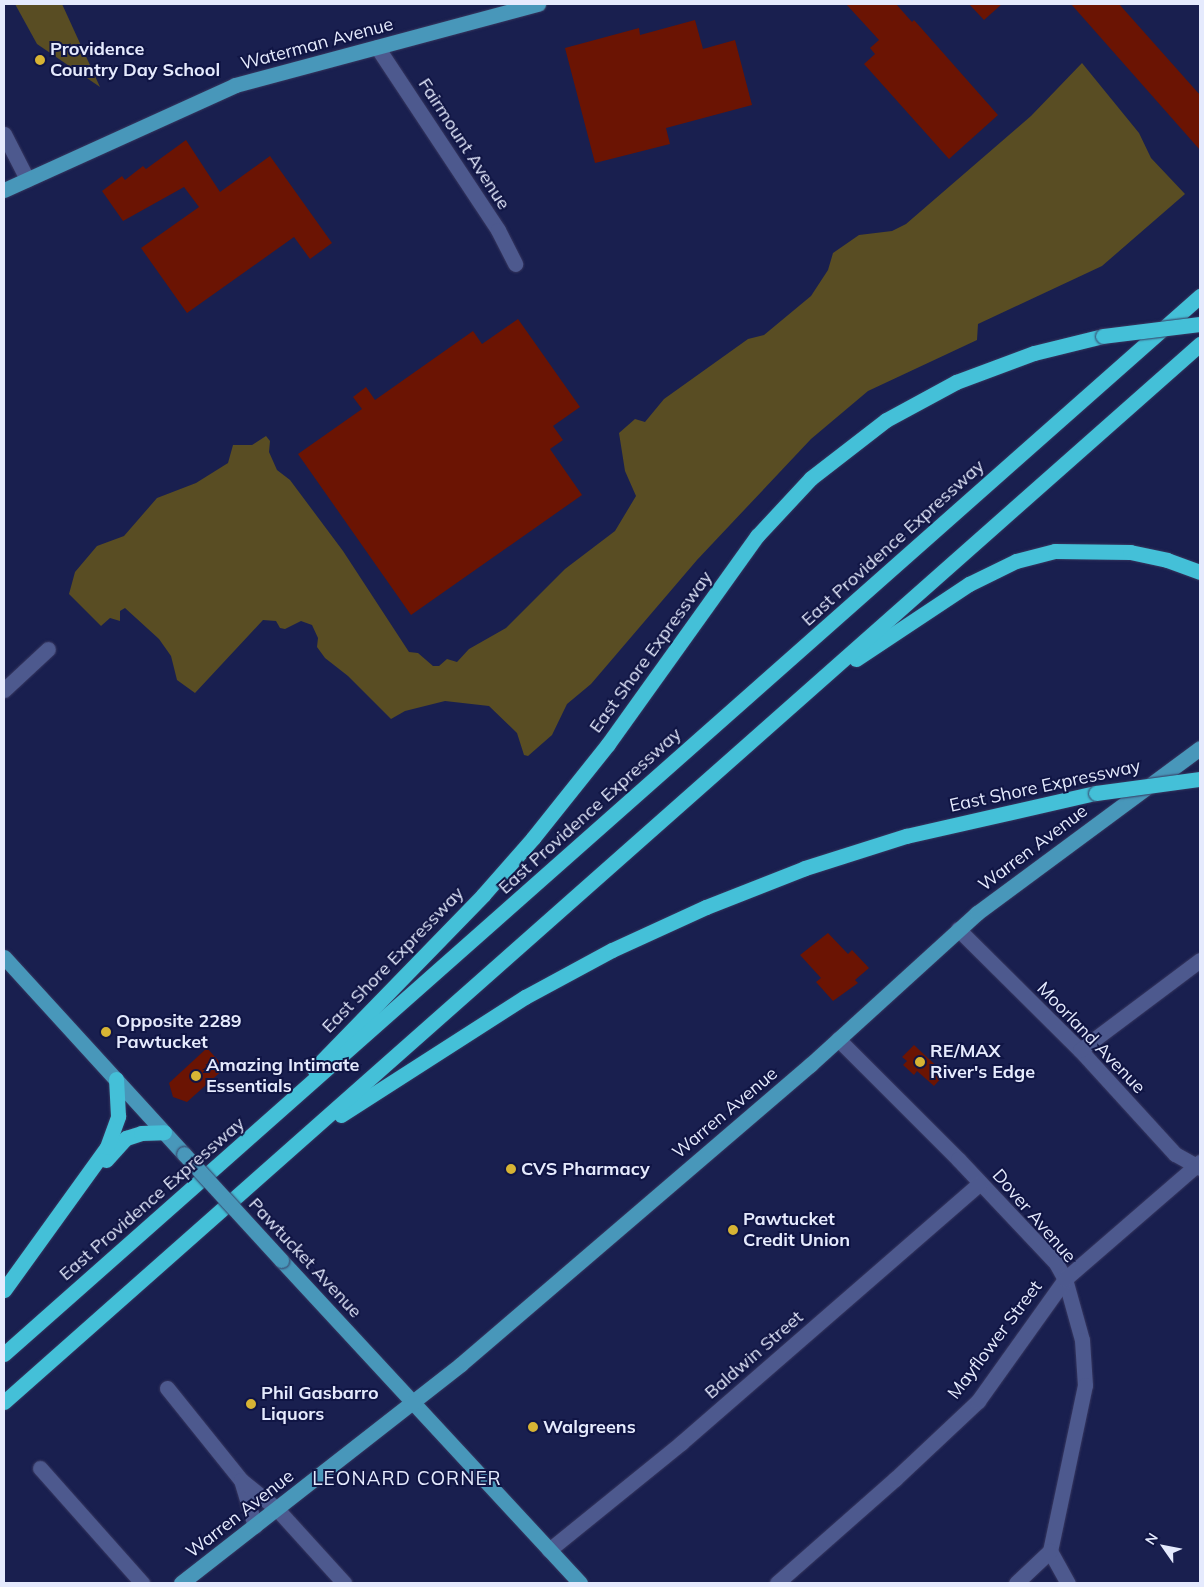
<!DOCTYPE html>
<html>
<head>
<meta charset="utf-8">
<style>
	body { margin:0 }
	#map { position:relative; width:1204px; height:1587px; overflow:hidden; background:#191f4f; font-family:Mulish,sans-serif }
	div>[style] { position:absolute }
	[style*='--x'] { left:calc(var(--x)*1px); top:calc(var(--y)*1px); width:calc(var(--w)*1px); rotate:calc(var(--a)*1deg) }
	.forest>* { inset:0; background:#594d23 }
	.building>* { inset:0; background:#6b1403 }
	.roads { filter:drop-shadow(0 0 1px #37375f) drop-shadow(0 0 1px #37375f) }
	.minor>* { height:15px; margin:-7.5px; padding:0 7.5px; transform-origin:7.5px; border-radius:7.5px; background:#4d598e }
	.major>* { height:15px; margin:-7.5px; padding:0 7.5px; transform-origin:7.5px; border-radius:7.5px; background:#4897ba }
	.highway>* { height:15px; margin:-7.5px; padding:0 7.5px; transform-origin:7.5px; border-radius:7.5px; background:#44c0d8 }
	.bridges { filter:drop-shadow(0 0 1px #37375f) drop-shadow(0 0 1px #37375f) }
	.major-bridge>* { height:15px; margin:-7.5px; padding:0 7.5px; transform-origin:7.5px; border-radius:7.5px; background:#4897ba }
	.highway-bridge>* { height:15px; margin:-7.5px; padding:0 7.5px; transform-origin:7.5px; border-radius:7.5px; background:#44c0d8 }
	.dots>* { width:14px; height:14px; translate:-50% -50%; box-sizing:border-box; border:2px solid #101544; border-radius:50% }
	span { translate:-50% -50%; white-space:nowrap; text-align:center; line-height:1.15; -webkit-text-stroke:4px #101544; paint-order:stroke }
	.street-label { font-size:18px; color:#e5eafd }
	.poi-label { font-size:18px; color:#e5eafd; font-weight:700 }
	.left { translate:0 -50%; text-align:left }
	.neighbourhood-label { font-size:19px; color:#e5eafd; letter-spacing:1px }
	.frame { position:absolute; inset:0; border:5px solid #e5eafd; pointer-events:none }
	.north { position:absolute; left:1139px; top:1522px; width:50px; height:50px; -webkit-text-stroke:4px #101544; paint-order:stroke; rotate:303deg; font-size:14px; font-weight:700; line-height:20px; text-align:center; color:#e5eafd }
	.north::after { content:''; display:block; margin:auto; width:18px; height:22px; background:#e5eafd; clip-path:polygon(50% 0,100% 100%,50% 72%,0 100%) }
</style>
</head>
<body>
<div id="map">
	<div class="forest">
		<div style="clip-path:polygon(15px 4px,62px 4px,100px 87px,37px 44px)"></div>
		<div style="clip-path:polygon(1082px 63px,1139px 133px,1151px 158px,1185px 194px,1102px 266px,978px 324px,977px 340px,868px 391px,811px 439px,697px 560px,591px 684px,567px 704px,552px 735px,528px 756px,524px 755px,517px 733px,489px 706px,445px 701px,405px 711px,391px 719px,348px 676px,325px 658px,317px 647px,318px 638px,312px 625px,301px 621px,285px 629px,280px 628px,276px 621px,263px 620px,195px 693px,177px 680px,171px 656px,159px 639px,125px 608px,120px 611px,120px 621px,110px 618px,101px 626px,69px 594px,75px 572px,97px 546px,124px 536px,157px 498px,196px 483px,228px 463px,233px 445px,252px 445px,266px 436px,270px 441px,269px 452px,277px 470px,290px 480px,343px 551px,409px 652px,418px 653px,433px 666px,439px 666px,447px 659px,457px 662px,469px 649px,506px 628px,565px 569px,615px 531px,636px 496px,625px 471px,619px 433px,635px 419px,645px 422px,664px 399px,748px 339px,764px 335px,811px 296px,828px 270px,833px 253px,859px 235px,892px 231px,906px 224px,1031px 116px)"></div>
	</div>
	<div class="building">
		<div style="clip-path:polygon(846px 4px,896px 4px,912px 22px,914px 20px,998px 115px,949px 159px,864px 64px,875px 54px,870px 48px,879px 40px)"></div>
		<div style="clip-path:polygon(969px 4px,1002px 4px,984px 20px)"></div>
		<div style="clip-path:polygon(1071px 4px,1119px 4px,1200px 95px,1200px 150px)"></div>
		<div style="clip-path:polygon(695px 20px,703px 49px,735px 40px,752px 105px,666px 128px,670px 144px,595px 163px,565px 48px,639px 28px,640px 35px)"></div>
		<div style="clip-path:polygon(186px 140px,220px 192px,270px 156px,332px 243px,310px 259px,294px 237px,187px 313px,141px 248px,199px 207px,184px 187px,123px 221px,102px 191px,122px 176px,125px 180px,143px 166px,146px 169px)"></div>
		<div style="clip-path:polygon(518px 319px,580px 407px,553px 426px,563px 440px,550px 449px,582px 495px,411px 615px,298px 454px,362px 409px,353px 397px,366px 387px,375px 400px,473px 331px,482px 344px)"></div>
		<div style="clip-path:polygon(828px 933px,848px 954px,852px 950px,869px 968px,855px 980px,858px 983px,833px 1001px,816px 982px,821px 978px,800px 955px)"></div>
		<div style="clip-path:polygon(914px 1045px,945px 1074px,934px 1086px,917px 1071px,914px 1075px,903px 1065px,907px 1061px,902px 1057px)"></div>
		<div style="clip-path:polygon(207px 1048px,225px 1068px,187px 1102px,173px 1097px,169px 1083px)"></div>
	</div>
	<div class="roads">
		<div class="minor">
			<div style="--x:377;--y:47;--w:219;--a:56.5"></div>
			<div style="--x:498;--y:230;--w:38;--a:63"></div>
			<div style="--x:4;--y:134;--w:51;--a:62.9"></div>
			<div style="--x:4;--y:690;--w:60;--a:-43"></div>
			<div style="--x:958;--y:929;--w:172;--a:44.8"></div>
			<div style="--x:1080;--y:1050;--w:141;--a:47.6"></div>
			<div style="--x:1175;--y:1154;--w:29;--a:29"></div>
			<div style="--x:838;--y:1039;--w:170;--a:45"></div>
			<div style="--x:958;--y:1159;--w:143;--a:46.7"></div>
			<div style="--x:1056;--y:1263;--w:18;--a:61"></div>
			<div style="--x:1065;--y:1279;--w:63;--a:74.4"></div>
			<div style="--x:1082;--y:1340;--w:45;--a:86.2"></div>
			<div style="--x:1085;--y:1385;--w:170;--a:101.9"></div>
			<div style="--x:1050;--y:1551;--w:37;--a:61"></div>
			<div style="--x:1080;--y:1050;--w:150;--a:-36.9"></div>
			<div style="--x:167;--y:1388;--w:118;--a:51.2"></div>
			<div style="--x:40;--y:1468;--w:154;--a:48.4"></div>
			<div style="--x:255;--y:1526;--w:48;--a:-106.9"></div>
			<div style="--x:241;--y:1480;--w:46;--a:38.9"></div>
			<div style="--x:277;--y:1509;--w:100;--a:47.8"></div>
			<div style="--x:549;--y:1550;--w:170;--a:-39"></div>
			<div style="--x:681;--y:1443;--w:396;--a:-41"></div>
			<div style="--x:777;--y:1583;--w:157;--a:-41.4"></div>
			<div style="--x:895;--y:1479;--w:114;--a:-43.2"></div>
			<div style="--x:978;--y:1401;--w:150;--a:-54.5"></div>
			<div style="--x:1065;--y:1279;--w:179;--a:-40.9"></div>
			<div style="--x:1016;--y:1583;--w:47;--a:-43.3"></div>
		</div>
		<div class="major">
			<div style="--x:4;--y:190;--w:254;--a:-24.4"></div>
			<div style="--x:235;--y:85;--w:314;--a:-15"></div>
			<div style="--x:4;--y:957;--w:267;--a:47.6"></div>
			<div style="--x:281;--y:1260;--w:440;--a:47.2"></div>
			<div style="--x:181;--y:1583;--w:355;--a:-38"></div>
			<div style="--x:461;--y:1364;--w:460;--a:-40.6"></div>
			<div style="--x:810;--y:1065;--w:226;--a:-42.3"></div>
			<div style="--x:977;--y:913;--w:277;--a:-36.5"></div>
		</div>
		<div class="highway">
			<div style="--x:856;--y:659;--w:136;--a:-33.6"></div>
			<div style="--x:969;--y:584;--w:52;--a:-26.1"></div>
			<div style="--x:1016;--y:561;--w:40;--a:-14.4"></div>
			<div style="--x:1055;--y:551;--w:75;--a:0.8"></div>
			<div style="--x:1130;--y:552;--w:38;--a:12"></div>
			<div style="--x:1167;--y:560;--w:35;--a:20"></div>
			<div style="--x:314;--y:1069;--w:243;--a:-45.8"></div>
			<div style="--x:483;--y:895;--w:76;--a:-48.7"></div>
			<div style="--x:533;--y:838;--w:120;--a:-51.4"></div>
			<div style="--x:608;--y:744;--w:256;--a:-54.4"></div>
			<div style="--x:757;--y:536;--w:79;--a:-47"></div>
			<div style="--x:811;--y:478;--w:95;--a:-37.7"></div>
			<div style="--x:886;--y:420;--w:80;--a:-28.5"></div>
			<div style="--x:956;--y:382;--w:83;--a:-20.4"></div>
			<div style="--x:1034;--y:353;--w:71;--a:-13.8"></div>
			<div style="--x:341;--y:1115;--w:219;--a:-32.7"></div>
			<div style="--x:525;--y:997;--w:99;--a:-28.4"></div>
			<div style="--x:612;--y:950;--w:103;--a:-24.6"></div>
			<div style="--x:706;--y:907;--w:106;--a:-21.5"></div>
			<div style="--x:805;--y:868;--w:106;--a:-17.6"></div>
			<div style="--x:906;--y:836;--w:195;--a:-12.8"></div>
			<div style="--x:106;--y:1160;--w:30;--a:-48"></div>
			<div style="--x:126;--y:1138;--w:16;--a:-18"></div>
			<div style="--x:141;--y:1133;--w:23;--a:-2"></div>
			<div style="--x:4;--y:1290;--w:176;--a:-54.2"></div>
			<div style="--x:107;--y:1147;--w:33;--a:-70"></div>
			<div style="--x:118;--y:1116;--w:37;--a:-93"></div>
			<div style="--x:4;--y:1354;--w:1597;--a:-41.5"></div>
			<div style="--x:4;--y:1402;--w:1597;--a:-41.5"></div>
		</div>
	</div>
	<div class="bridges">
		<div class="major-bridge">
			<div style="--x:184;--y:1154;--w:144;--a:47.5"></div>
		</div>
		<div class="highway-bridge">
			<div style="--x:1103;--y:336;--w:98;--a:-7.1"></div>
			<div style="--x:1096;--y:793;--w:105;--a:-7.7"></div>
		</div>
	</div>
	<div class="dots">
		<div style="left:40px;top:60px;background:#d7b434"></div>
		<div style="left:106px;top:1032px;background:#d7b434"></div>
		<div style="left:920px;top:1062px;background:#d7b434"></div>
		<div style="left:196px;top:1076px;background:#d7b434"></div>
		<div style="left:511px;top:1169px;background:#d7b434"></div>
		<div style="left:733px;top:1230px;background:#d7b434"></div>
		<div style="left:251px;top:1404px;background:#d7b434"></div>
		<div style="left:533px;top:1427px;background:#d7b434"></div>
	</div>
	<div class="street-label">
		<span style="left:317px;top:44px;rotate:-15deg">Waterman Avenue</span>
		<span style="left:464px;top:144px;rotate:57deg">Fairmount Avenue</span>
		<span style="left:893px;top:543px;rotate:-42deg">East Providence Expressway</span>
		<span style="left:651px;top:652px;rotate:-54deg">East Shore Expressway</span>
		<span style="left:1045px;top:786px;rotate:-12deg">East Shore Expressway</span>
		<span style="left:590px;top:811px;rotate:-42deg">East Providence Expressway</span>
		<span style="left:1033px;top:848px;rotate:-37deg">Warren Avenue</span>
		<span style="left:393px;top:960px;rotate:-46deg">East Shore Expressway</span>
		<span style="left:1091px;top:1038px;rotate:46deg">Moorland Avenue</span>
		<span style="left:725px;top:1113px;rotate:-40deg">Warren Avenue</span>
		<span style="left:152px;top:1199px;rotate:-41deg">East Providence Expressway</span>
		<span style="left:1034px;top:1216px;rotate:49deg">Dover Avenue</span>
		<span style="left:305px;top:1258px;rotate:47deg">Pawtucket Avenue</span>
		<span style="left:995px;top:1340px;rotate:-53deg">Mayflower Street</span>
		<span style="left:754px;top:1355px;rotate:-41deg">Baldwin Street</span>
		<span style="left:240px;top:1514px;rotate:-38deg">Warren Avenue</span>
	</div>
	<div class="poi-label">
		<span class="left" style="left:50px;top:60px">Providence<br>Country Day School</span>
		<span class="left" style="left:116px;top:1032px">Opposite 2289<br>Pawtucket</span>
		<span class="left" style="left:930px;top:1062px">RE/MAX<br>River's Edge</span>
		<span class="left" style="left:206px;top:1076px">Amazing Intimate<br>Essentials</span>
		<span class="left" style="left:521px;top:1169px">CVS Pharmacy</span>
		<span class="left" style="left:743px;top:1230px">Pawtucket<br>Credit Union</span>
		<span class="left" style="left:261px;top:1404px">Phil Gasbarro<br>Liquors</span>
		<span class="left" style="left:543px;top:1427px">Walgreens</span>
	</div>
	<div class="neighbourhood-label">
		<span style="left:407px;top:1479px">LEONARD CORNER</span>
	</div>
	<div class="frame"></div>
	<div class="north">N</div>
</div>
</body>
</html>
